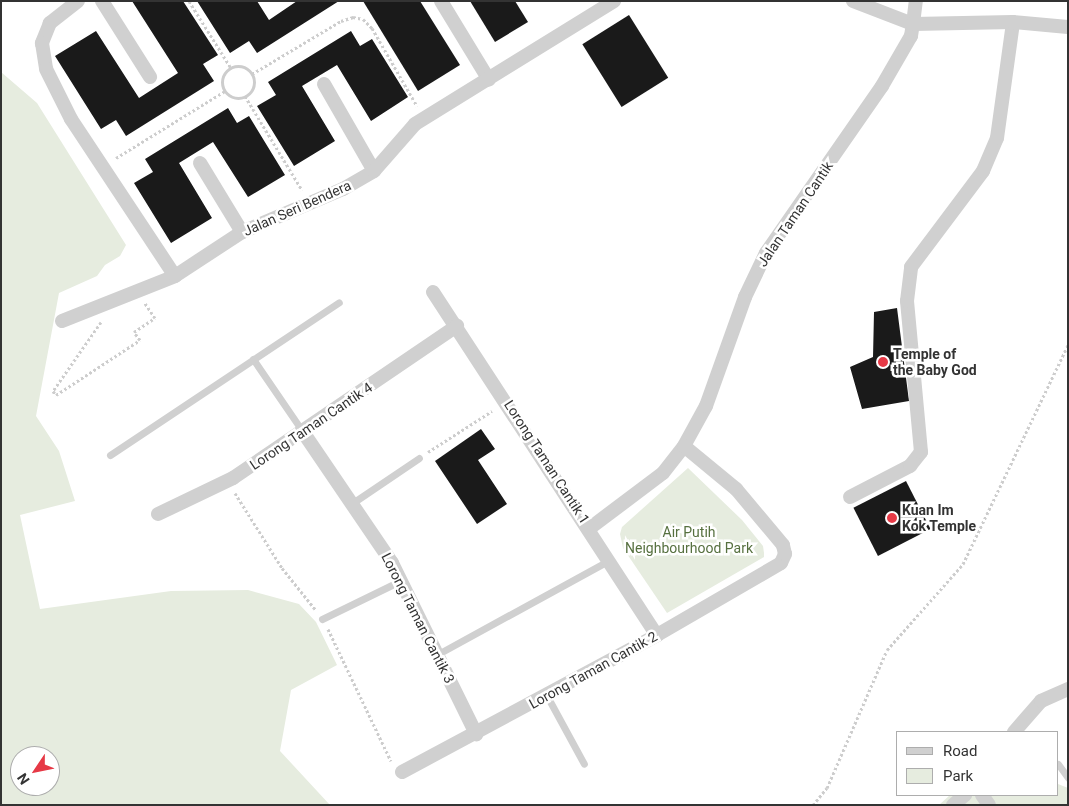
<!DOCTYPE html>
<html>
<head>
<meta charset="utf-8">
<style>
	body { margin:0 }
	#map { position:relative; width:1069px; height:806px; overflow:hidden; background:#fff; font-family:Roboto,sans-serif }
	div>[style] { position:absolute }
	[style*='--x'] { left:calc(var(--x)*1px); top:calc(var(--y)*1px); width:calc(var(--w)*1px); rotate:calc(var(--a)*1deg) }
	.green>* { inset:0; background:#e6ecdf }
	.building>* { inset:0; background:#1a1a1a; transform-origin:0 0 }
	.path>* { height:3px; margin-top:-1.5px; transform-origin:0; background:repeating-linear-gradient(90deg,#cdcdcd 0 2.5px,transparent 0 5px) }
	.path>.ring { margin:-1.5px; padding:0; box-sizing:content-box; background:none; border:3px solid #cdcdcd; border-radius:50% }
	.service>* { height:7px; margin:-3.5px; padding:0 3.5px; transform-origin:3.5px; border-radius:3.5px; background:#d0d0d0 }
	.minor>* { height:14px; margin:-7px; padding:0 7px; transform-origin:7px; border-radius:7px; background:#d0d0d0 }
	.dots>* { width:14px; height:14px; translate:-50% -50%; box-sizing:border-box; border:2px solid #fff; border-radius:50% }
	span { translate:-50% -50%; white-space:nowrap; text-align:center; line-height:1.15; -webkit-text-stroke:5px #fff; paint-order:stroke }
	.street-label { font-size:14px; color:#333 }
	.poi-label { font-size:14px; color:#333; font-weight:700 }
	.left { translate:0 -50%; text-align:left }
	.park-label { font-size:14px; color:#56703f }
	.frame { position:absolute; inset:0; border:2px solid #333; pointer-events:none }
	.legend { position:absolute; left:896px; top:731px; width:162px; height:65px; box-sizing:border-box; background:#fff; border:1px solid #adadad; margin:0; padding:6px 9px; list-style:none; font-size:15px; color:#333 }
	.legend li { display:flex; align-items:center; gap:10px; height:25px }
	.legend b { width:25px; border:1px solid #adadad }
	.north { position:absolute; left:10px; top:746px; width:50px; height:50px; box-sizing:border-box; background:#fff; border:1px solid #adadad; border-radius:50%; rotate:236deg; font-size:14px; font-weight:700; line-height:20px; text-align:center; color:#333 }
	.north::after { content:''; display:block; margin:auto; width:18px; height:22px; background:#e63946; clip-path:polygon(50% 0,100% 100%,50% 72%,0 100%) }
</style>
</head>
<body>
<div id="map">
	<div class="green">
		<div style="clip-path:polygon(evenodd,1px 72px,37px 103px,126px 245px,120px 256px,105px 265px,97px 276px,59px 293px,36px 416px,59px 451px,75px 501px,20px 515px,40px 609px,171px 591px,248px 590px,299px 604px,316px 622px,337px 665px,291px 690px,280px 751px,330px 805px,1px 805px,1px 72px,20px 756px,50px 756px,50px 786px,20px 786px,20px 756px)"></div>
		<div style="clip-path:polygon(688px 468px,742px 520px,763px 546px,764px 553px,764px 557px,667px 613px,623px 548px,620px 534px,622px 527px)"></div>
		<div style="clip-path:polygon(1058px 784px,1068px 788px,1068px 805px,939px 805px,950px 795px,1058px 795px)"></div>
	</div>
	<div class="building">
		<div style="clip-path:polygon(132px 1px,183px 1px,218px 55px,203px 64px,214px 81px,126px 136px,116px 120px,101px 129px,55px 56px,96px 31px,139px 98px,178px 73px)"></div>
		<div style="clip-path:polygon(197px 1px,257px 1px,269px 20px,297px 1px,339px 1px,257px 53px,249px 41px,230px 53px)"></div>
		<div style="clip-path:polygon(363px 1px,420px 1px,460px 65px,418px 91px)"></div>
		<div style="clip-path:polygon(470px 1px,515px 1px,528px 22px,495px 42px)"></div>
		<div style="left:629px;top:15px;width:74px;height:55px;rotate:58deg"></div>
		<div style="clip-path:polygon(351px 31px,360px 46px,372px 39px,408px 97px,371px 121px,337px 65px,302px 86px,335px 141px,294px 166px,257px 106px,276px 95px,268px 82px)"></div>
		<div style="clip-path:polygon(228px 108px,237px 123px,249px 116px,285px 175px,248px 197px,213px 142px,179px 163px,212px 218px,171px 243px,134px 183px,153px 172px,145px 159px)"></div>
		<div style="clip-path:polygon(897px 308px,909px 401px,862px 409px,850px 367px,873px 357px,874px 312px)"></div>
		<div style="clip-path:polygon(481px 429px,495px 449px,478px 460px,507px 504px,477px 524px,435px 461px)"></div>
		<div style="left:906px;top:481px;width:54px;height:59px;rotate:63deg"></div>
	</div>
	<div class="path">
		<div style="--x:189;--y:1;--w:79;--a:57.9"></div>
		<div class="ring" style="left:222px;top:66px;width:29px;height:29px"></div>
		<div style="--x:252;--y:74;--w:104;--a:-30.8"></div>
		<div style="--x:341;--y:21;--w:13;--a:-18"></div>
		<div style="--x:353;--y:17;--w:10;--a:11"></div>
		<div style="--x:363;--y:19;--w:13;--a:45"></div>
		<div style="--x:372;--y:28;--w:90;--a:60"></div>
		<div style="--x:245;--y:96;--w:110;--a:58.8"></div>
		<div style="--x:116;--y:158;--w:128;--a:-31.6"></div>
		<div style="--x:101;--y:322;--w:84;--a:124.8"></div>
		<div style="--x:53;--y:391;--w:5;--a:53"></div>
		<div style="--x:56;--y:395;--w:100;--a:-33.2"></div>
		<div style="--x:140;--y:340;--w:10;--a:-127"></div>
		<div style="--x:134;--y:332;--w:25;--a:-34"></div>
		<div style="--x:155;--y:318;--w:18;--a:-124"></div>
		<div style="--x:428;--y:452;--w:76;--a:-32.6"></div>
		<div style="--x:235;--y:493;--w:89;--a:57.9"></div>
		<div style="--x:282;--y:568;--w:53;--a:51.2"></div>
		<div style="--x:328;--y:629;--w:146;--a:64.5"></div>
		<div style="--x:813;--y:805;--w:22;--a:-51"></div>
		<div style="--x:827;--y:788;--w:150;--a:-66.5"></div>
		<div style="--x:887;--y:650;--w:115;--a:-48.5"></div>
		<div style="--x:963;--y:564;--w:243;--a:-64.4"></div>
	</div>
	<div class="service">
		<div style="--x:253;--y:359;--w:88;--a:55.6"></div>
		<div style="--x:110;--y:455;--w:275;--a:-33.7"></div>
		<div style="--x:351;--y:504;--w:82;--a:-34.1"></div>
		<div style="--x:322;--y:619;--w:89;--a:-26"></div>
		<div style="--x:438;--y:654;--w:196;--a:-28.7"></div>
		<div style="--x:547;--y:696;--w:77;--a:61.4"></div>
		<div style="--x:1058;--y:764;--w:17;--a:54"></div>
	</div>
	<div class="minor">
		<div style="--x:78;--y:1;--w:36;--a:142"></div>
		<div style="--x:50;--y:23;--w:22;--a:112"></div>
		<div style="--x:42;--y:43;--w:26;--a:81"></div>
		<div style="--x:46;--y:69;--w:56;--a:63.4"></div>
		<div style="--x:71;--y:119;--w:188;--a:56.5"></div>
		<div style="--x:102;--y:1;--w:90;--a:57.7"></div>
		<div style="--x:441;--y:1;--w:92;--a:58.7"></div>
		<div style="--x:853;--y:1;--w:64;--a:21"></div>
		<div style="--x:913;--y:24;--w:23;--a:-83"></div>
		<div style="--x:324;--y:84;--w:100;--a:60.1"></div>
		<div style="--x:200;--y:163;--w:81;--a:58.7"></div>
		<div style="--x:433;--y:292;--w:410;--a:56.9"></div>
		<div style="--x:62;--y:321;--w:122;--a:-21.7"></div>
		<div style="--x:175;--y:276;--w:80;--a:-33.3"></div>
		<div style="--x:242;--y:232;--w:110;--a:-23.1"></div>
		<div style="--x:343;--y:189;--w:36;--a:-30"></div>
		<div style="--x:374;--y:171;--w:62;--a:-48.9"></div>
		<div style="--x:415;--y:124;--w:234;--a:-31.7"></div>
		<div style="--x:303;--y:432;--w:158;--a:55.8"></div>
		<div style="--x:392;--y:563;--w:191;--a:63.8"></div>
		<div style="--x:850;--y:497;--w:68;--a:-27.3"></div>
		<div style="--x:910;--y:466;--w:18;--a:-52"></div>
		<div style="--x:921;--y:452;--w:152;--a:-95.3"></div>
		<div style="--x:907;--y:301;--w:34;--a:-83"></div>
		<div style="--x:911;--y:267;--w:120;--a:-53.1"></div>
		<div style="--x:983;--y:171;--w:36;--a:-67"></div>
		<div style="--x:997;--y:138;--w:117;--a:-82.1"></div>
		<div style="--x:158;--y:514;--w:83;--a:-25.6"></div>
		<div style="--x:233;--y:478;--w:271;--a:-34.2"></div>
		<div style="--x:590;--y:528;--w:91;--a:-37"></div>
		<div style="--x:663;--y:473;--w:34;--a:-52"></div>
		<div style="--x:684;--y:446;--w:46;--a:-61.2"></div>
		<div style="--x:706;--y:406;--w:116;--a:-70.3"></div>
		<div style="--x:745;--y:297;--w:49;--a:-64.5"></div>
		<div style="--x:766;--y:253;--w:203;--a:-55.2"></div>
		<div style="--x:882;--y:86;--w:58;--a:-59.9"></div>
		<div style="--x:911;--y:36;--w:12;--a:-81"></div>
		<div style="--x:913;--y:24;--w:100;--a:-1.1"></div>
		<div style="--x:1013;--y:22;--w:55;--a:5.2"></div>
		<div style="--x:1014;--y:732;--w:41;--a:-48.9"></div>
		<div style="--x:1041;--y:701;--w:30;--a:-24"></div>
		<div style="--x:402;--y:772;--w:289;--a:-28.2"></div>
		<div style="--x:657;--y:635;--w:143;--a:-30.1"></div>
		<div style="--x:781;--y:563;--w:10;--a:-66"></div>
		<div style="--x:785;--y:554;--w:9;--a:-103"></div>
		<div style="--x:783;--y:545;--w:73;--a:-130"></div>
		<div style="--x:736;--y:489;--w:67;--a:-140.4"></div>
		<div style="--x:982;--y:795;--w:12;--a:55"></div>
		<div style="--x:953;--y:805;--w:16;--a:-40"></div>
	</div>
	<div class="dots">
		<div style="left:883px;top:362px;background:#e63946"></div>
		<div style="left:892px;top:518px;background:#e63946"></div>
	</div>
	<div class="street-label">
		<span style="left:297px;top:208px;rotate:-24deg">Jalan Seri Bendera</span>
		<span style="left:795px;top:214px;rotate:-56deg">Jalan Taman Cantik</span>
		<span style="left:311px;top:426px;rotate:-34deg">Lorong Taman Cantik 4</span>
		<span style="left:547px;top:462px;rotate:57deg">Lorong Taman Cantik 1</span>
		<span style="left:418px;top:618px;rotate:63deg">Lorong Taman Cantik 3</span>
		<span style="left:593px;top:670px;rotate:-29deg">Lorong Taman Cantik 2</span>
	</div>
	<div class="poi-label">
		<span class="left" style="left:893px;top:362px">Temple of<br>the Baby God</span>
		<span class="left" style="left:902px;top:518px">Kuan Im<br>Kok Temple</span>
	</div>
	<div class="park-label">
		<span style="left:689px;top:540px">Air Putih<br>Neighbourhood Park</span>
	</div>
	<div class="frame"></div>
	<ul class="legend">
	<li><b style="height:6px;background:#d0d0d0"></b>Road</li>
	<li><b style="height:14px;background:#e6ecdf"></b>Park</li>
	</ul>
	<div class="north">N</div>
</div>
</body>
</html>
